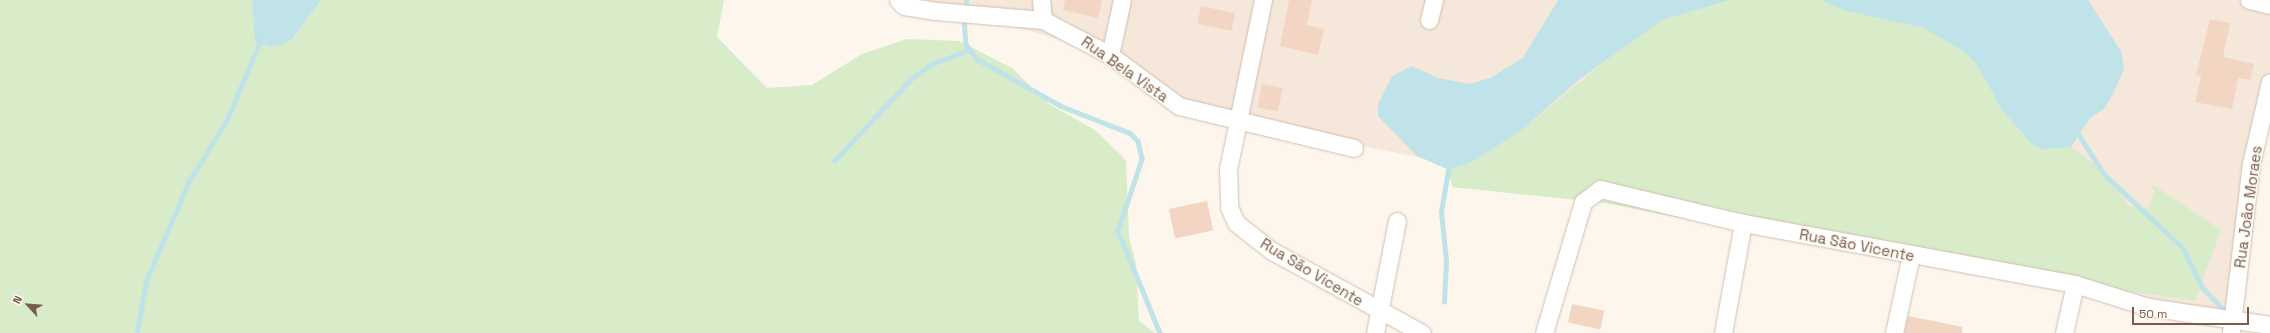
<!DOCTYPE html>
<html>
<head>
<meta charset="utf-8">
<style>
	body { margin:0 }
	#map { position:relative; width:2270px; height:333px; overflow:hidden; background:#fdf6ec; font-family:"Space Grotesk",sans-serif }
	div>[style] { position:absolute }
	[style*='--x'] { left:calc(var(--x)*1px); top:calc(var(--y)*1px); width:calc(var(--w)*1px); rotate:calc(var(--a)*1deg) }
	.residential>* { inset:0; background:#f5e8da }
	.green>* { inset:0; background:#d8ecc9 }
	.water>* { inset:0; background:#bfe3e8 }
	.stream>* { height:4.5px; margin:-2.25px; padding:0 2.25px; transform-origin:2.25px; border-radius:2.25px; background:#bfe3e8 }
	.building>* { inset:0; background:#f3d5c3; transform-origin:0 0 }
	.roads { filter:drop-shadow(0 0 1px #d1beb0) drop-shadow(0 0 1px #d1beb0) }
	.minor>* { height:17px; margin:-8.5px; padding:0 8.5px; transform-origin:8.5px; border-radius:8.5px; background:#fff }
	span { translate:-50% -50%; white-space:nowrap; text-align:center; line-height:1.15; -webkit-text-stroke:3px #fffaf3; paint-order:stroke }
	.street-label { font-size:15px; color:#7a5c4d }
	.north { position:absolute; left:8px; top:285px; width:40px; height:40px; -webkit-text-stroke:3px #fffaf3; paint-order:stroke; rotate:296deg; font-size:11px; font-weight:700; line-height:16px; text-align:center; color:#7a5c4d }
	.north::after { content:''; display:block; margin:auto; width:14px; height:18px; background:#7a5c4d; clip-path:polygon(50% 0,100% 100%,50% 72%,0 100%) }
	.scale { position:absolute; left:2132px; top:307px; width:117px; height:18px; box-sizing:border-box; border:2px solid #7a5c4d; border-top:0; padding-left:5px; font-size:12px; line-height:14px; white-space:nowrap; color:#7a5c4d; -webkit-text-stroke:3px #fffaf3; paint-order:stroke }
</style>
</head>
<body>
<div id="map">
	<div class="residential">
		<div style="clip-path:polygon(925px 0,2260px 0,2270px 3px,2270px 107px,2234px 319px,1236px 121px,1179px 106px,1110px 55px)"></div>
	</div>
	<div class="green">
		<div style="clip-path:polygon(0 0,252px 0,254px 20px,293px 38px,321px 0,724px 0,717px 37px,767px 88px,812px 85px,862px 54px,907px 39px,959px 41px,1012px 68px,1049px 104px,1095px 130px,1126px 160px,1129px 237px,1136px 264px,1139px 321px,1155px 333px,0 333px)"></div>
		<div style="clip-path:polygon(1730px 0,1821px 0,1846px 11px,1924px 28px,1963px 51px,1976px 63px,2002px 110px,2042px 149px,2071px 147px,2100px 168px,2130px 207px,2149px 208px,2154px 191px,2149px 182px,2221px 230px,2195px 301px,1797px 241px,1605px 203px,1452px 187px,1449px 170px,1474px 161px,1519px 132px,1635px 37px,1662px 20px)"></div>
	</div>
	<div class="water">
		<div style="clip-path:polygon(252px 0,321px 0,293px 38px,282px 45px,270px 47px,255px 42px)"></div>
		<div style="clip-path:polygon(1558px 0,1730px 0,1662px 20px,1580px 79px,1519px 132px,1474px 161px,1449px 170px,1417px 156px,1378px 116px,1378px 104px,1392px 76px,1412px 66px,1438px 78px,1469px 84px,1490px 78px,1523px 58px)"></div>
		<div style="clip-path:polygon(1821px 0,2088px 0,2121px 51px,2124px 69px,2112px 96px,2104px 109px,2090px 118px,2071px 147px,2042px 149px,2032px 144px,2002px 110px,1976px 63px,1963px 51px,1924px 28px,1846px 11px)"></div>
	</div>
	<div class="stream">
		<div style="--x:965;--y:10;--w:10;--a:-84"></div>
		<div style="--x:964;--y:17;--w:27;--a:86"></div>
		<div style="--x:966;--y:44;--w:19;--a:54"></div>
		<div style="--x:977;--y:59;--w:96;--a:29.2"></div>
		<div style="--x:1061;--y:106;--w:74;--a:21.4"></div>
		<div style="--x:1130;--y:133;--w:11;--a:45"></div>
		<div style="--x:1138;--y:141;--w:18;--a:77"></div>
		<div style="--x:1142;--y:159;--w:76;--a:108.4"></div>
		<div style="--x:1118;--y:231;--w:110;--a:67.6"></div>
		<div style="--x:2076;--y:130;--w:52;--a:57.5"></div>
		<div style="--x:2104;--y:174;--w:108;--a:43.1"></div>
		<div style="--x:2183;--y:248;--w:43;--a:64"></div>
		<div style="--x:2202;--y:287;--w:36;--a:46"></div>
		<div style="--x:834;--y:161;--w:112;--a:-46.8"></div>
		<div style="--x:911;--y:79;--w:26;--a:-36"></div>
		<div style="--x:932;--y:64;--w:39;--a:-21"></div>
		<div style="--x:1444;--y:302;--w:41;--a:-87.2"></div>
		<div style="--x:1446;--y:261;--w:49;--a:-95.8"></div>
		<div style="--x:1441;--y:212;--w:48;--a:-80.3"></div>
		<div style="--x:137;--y:333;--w:53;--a:-80.2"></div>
		<div style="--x:146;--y:281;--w:109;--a:-66.7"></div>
		<div style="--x:189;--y:181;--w:70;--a:-57.9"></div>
		<div style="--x:226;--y:122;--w:90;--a:-67.1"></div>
	</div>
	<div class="building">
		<div style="clip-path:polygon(1065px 0,1102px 0,1098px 18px,1063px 10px)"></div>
		<div style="clip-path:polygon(1289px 0,1312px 0,1307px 25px,1324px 29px,1318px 55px,1280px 46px)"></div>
		<div style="left:1201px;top:6px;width:35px;height:18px;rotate:12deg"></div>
		<div style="clip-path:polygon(2210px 19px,2230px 23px,2223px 57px,2254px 64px,2250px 80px,2238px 78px,2232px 109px,2195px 102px,2201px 76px,2196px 75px)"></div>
		<div style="left:1262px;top:84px;width:21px;height:24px;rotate:11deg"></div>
		<div style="left:1207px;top:201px;width:30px;height:39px;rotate:78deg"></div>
		<div style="left:1572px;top:304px;width:33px;height:19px;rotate:12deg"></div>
		<div style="clip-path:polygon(1908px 316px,1963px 327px,1962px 333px,1904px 333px)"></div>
	</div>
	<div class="roads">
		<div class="minor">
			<div style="--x:898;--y:0;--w:8;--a:45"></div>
			<div style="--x:904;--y:6;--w:32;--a:9"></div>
			<div style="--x:936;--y:11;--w:107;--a:4.8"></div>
			<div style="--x:1043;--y:20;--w:76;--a:27.6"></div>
			<div style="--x:1110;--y:55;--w:86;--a:36.5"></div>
			<div style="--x:1179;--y:106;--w:180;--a:13.5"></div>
			<div style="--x:1041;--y:0;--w:20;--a:84"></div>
			<div style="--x:1263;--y:0;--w:173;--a:101.7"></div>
			<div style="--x:1228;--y:169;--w:38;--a:88"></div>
			<div style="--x:1229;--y:207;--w:17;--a:66"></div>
			<div style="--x:1236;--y:223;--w:46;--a:37.9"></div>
			<div style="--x:1272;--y:251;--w:171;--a:28.7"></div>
			<div style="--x:2249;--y:0;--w:22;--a:13"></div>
			<div style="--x:1429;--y:20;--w:21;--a:-76"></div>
			<div style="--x:1110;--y:55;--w:56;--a:-77.7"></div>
			<div style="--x:1375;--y:333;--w:114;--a:-78.9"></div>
			<div style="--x:1544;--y:333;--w:137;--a:-73.4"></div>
			<div style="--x:1583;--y:202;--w:21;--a:-37"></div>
			<div style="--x:1600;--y:189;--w:147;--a:13.4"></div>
			<div style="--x:1743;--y:223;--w:338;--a:10.4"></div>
			<div style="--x:2075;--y:284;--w:77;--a:17.5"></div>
			<div style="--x:2148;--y:307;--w:123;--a:8.4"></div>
			<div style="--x:1723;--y:333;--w:112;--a:-79.7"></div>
			<div style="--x:1894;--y:333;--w:80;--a:-77.7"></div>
			<div style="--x:2064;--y:333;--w:50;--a:-77.3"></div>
			<div style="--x:2231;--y:333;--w:170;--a:-83.3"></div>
			<div style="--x:2251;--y:164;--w:84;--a:-77"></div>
		</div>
	</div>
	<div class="street-label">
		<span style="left:1125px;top:69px;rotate:35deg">Rua Bela Vista</span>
		<span style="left:2248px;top:207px;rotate:-82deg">Rua João Moraes</span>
		<span style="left:1857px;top:245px;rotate:11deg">Rua São Vicente</span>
		<span style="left:1312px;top:272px;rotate:31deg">Rua São Vicente</span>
	</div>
	<div class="north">N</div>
	<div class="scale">50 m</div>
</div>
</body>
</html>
